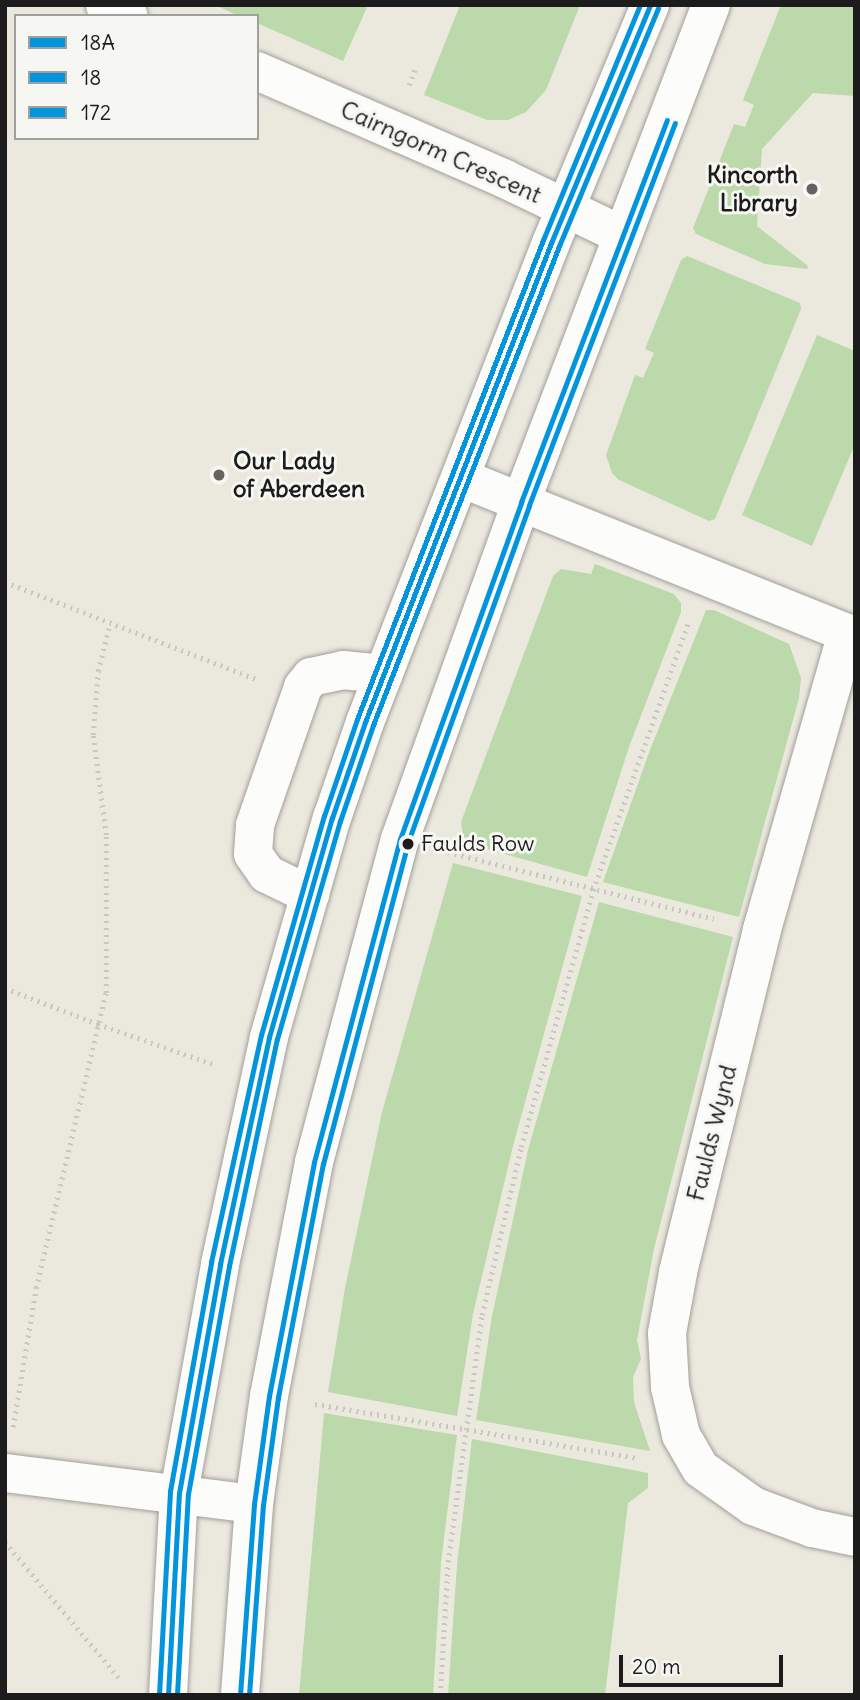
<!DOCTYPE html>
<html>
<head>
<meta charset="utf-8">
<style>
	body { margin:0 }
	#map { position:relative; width:860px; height:1700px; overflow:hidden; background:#ebe8de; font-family:Delius,sans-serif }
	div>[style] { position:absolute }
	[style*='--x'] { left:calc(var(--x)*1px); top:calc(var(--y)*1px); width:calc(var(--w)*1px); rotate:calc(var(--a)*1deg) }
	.green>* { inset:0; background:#bbd9aa }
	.path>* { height:4.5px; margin-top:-2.25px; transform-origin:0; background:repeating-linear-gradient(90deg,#c7c7c4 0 2px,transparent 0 7px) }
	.roads { filter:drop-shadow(0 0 2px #a19f99) drop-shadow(0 0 2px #a19f99) }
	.minor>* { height:38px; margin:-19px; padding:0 19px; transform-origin:19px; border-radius:19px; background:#fcfcfa }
	.bus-1>* { height:5px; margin:-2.5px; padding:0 2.5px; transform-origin:2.5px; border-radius:2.5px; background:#0295dd }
	.bus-2>* { height:5px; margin:-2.5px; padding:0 2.5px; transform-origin:2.5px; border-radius:2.5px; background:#0295dd }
	.bus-3>* { height:5px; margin:-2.5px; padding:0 2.5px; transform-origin:2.5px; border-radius:2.5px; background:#0295dd }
	.dots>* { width:19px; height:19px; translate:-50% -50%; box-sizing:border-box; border:4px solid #f6f6f2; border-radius:50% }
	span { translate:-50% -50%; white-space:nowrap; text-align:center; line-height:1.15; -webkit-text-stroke:6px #f6f6f2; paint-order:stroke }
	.bus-label { font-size:22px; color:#1c1c1c }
	.left { translate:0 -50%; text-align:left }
	.street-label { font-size:24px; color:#1c1c1c }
	.poi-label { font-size:24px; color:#1c1c1c; font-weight:700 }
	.right { translate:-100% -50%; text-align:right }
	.frame { position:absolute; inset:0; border:7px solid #1c1c1c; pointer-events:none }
	.legend { position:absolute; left:14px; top:14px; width:245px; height:126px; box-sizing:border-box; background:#f6f6f2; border:2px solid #9f9f9c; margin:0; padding:9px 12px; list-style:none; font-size:21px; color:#1c1c1c }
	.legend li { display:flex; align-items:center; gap:14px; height:35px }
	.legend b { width:35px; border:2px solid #9f9f9c }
	.scale { position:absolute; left:619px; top:1655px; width:164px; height:32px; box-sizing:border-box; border:4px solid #1c1c1c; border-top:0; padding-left:9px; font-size:21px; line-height:24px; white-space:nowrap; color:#1c1c1c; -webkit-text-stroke:5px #f6f6f2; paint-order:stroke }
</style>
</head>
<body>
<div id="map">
	<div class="green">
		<div style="clip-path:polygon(215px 5px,368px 5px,343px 61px,257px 23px,257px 16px,239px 16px)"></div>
		<div style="clip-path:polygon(460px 5px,580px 5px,546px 90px,526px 112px,508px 120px,487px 120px,424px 95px)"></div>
		<div style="clip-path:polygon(781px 5px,855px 5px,855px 96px,813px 93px,762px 149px,757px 226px,808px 266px,807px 269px,765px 264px,696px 234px,693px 228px,734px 124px,745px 127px,754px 105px,743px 100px)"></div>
		<div style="clip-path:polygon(687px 256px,800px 303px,801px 309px,715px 519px,709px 521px,619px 480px,612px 473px,606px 455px,635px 375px,643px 378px,654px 353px,645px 349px,681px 260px)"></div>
		<div style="clip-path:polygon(817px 335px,855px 351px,855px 444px,812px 546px,742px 515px)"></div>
		<div style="clip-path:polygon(595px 564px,674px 594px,681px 603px,681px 612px,630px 744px,587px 877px,472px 845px,463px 836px,461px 822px,553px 576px,561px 569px,591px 574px)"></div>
		<div style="clip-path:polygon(706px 610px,714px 610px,789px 644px,801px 678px,799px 698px,739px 917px,603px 882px,650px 750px)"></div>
		<div style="clip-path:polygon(453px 863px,582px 896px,513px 1146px,473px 1314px,457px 1416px,328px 1392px,345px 1288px,382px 1112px)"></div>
		<div style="clip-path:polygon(599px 902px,733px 937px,654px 1249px,637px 1340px,641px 1359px,633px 1377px,634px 1402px,650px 1451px,476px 1420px,492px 1316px,528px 1150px)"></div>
		<div style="clip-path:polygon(324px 1413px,457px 1435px,441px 1562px,433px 1695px,299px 1695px)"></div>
		<div style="clip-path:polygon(472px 1439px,648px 1473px,648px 1488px,628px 1503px,605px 1695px,448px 1695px,457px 1565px)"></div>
	</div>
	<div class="path">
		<div style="--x:409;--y:85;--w:17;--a:-69"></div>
		<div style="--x:5;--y:582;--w:269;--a:21.1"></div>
		<div style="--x:448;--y:852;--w:274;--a:14.1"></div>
		<div style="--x:5;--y:988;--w:100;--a:21.2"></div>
		<div style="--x:98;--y:1024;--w:122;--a:19.2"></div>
		<div style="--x:315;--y:1404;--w:327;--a:9.5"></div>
		<div style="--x:13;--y:1427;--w:141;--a:-80.6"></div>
		<div style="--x:36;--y:1288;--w:303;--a:-76.7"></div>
		<div style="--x:106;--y:993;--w:158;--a:-90"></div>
		<div style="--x:106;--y:835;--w:101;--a:-97.4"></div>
		<div style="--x:93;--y:735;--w:64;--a:-85.5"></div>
		<div style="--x:98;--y:671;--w:49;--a:-76"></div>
		<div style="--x:5;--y:1542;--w:177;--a:50"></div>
		<div style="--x:440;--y:1695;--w:133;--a:-86.6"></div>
		<div style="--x:448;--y:1562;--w:249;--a:-82.2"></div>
		<div style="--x:482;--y:1315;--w:172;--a:-76.9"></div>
		<div style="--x:521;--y:1147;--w:267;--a:-74.3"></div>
		<div style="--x:593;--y:890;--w:286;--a:-70.4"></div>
	</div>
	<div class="roads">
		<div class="minor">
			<div style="--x:105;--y:5;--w:26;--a:25"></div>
			<div style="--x:257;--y:71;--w:270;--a:23.5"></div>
			<div style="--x:505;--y:179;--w:130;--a:25.6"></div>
			<div style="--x:461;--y:478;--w:424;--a:21.9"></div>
			<div style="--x:847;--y:633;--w:309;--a:106"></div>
			<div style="--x:762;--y:930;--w:353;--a:103.8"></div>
			<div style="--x:678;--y:1273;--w:61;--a:100.4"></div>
			<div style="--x:667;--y:1333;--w:54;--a:86.8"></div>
			<div style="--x:670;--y:1387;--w:49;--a:77.1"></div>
			<div style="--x:681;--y:1435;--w:39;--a:60"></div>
			<div style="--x:701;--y:1469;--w:64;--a:35.4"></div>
			<div style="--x:753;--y:1506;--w:63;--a:20.4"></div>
			<div style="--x:812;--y:1528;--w:44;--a:11.8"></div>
			<div style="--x:310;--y:895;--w:48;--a:-154"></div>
			<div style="--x:267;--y:874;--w:24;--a:-125"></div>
			<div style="--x:253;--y:854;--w:29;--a:-86"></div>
			<div style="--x:255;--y:825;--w:146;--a:-70.8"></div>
			<div style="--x:303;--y:687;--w:13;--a:-51"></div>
			<div style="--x:311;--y:677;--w:33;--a:-12"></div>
			<div style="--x:343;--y:670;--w:41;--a:5.6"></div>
			<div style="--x:5;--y:1473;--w:251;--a:7.1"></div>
			<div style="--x:168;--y:1695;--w:202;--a:-86.9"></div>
			<div style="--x:179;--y:1493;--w:233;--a:-79.8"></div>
			<div style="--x:220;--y:1264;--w:232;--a:-77.8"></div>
			<div style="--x:269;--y:1037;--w:228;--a:-74"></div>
			<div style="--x:332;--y:818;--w:102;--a:-71"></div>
			<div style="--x:365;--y:722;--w:514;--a:-68.78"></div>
			<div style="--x:551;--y:243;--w:258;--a:-67.4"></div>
			<div style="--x:240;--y:1695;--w:192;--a:-85.8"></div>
			<div style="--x:254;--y:1504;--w:109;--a:-82.1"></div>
			<div style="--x:269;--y:1396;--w:238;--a:-79.1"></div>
			<div style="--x:314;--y:1162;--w:334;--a:-75.1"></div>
			<div style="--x:400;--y:839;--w:358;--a:-70.2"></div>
			<div style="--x:521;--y:502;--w:532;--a:-69.08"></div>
		</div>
	</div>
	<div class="bus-1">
		<div style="--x:168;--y:1695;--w:202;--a:-86.9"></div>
		<div style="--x:179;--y:1493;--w:233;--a:-79.8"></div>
		<div style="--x:220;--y:1264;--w:232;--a:-77.8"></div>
		<div style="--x:269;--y:1037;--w:228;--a:-74"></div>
		<div style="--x:332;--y:818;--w:102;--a:-71"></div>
		<div style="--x:365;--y:722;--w:514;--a:-68.78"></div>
		<div style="--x:551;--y:243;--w:258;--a:-67.4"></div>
		<div style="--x:240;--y:1695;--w:192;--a:-85.8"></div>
		<div style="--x:254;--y:1504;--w:109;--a:-82.1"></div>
		<div style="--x:269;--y:1396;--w:238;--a:-79.1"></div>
		<div style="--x:314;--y:1162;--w:334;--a:-75.1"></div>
		<div style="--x:400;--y:839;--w:358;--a:-70.2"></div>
		<div style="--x:521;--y:502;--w:409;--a:-69.1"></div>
	</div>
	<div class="bus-2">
		<div style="--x:177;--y:1695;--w:201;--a:-86.9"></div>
		<div style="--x:188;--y:1494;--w:232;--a:-79.8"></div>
		<div style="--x:229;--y:1266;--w:232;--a:-78.1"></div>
		<div style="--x:277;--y:1039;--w:227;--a:-73.9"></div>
		<div style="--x:340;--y:821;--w:102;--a:-71"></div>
		<div style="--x:373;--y:725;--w:514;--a:-68.78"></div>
		<div style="--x:559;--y:246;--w:258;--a:-67.4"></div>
		<div style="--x:249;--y:1695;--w:191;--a:-85.8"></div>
		<div style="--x:263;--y:1505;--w:109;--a:-82.1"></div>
		<div style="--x:278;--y:1397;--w:237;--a:-79.1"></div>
		<div style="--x:323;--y:1164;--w:333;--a:-75.2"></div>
		<div style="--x:408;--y:842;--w:358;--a:-70.2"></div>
		<div style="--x:529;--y:505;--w:409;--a:-69.1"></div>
	</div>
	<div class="bus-3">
		<div style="--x:159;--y:1695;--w:204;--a:-86.9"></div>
		<div style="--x:170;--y:1491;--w:233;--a:-79.8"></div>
		<div style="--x:211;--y:1262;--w:232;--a:-77.6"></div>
		<div style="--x:261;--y:1035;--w:228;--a:-74"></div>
		<div style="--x:324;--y:816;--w:102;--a:-71.2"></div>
		<div style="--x:357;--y:719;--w:514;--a:-68.78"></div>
		<div style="--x:543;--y:240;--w:254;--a:-67.6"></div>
	</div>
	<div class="dots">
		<div style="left:812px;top:189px;background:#646360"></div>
		<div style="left:219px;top:475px;background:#646360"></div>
		<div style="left:408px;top:844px;background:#1c1c1c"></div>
	</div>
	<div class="bus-label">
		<span class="left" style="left:421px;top:844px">Faulds Row</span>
	</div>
	<div class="street-label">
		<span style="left:441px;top:152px;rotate:24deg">Cairngorm Crescent</span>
		<span style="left:712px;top:1133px;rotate:-76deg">Faulds Wynd</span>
	</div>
	<div class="poi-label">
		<span class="right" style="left:798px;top:189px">Kincorth<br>Library</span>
		<span class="left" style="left:233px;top:475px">Our Lady<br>of Aberdeen</span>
	</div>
	<div class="frame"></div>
	<ul class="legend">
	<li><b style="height:9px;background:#0295dd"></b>18A</li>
	<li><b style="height:9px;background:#0295dd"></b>18</li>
	<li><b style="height:9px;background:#0295dd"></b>172</li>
	</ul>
	<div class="scale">20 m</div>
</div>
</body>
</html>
